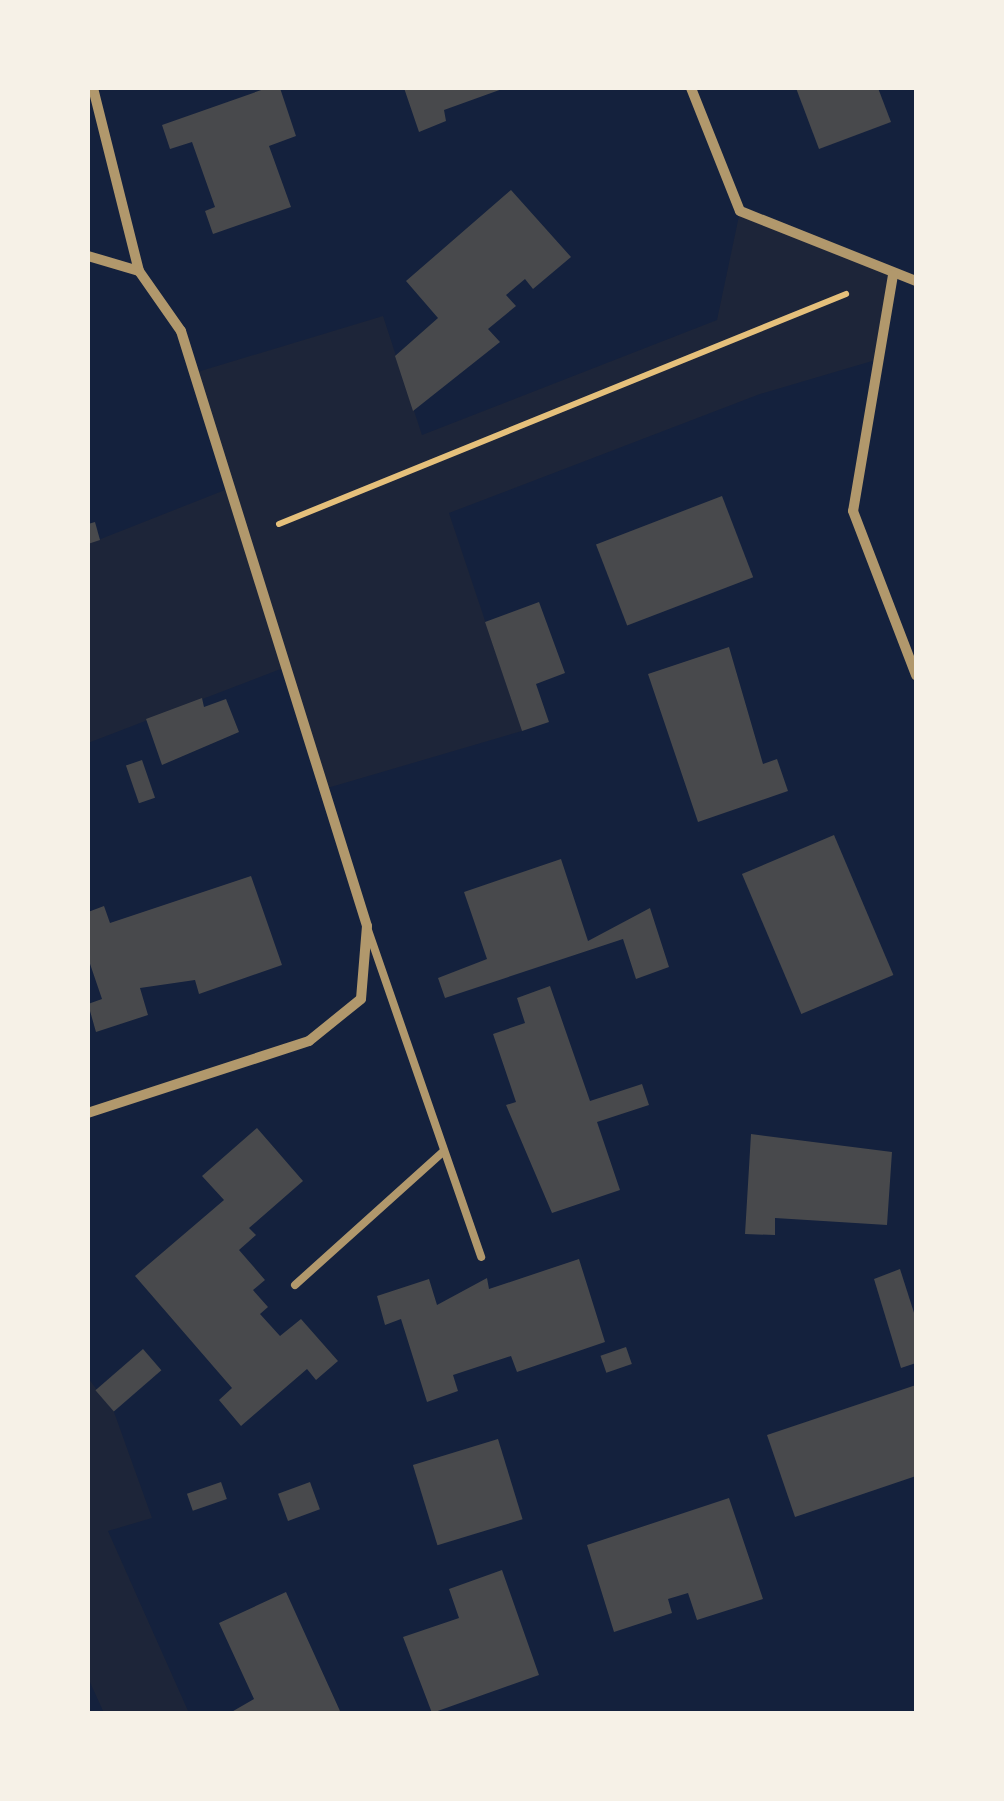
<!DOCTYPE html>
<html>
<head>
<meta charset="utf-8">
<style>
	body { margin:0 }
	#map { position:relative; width:1004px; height:1801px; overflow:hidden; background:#14213d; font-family:"PT Sans",sans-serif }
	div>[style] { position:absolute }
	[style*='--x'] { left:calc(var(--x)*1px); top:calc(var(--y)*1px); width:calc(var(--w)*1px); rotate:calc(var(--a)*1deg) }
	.green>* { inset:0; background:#1d2539 }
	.building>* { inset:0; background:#48494c; transform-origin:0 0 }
	.path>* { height:6px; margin:-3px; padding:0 3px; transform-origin:3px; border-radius:3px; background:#e5c07b }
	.service>* { height:8px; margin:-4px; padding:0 4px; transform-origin:4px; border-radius:4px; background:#b1986c }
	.minor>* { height:10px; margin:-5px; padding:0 5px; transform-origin:5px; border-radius:5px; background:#b1986c }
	span { translate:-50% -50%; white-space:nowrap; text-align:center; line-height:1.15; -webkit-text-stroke:9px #f6f1e7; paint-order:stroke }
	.frame { position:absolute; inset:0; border:90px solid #f6f1e7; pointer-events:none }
</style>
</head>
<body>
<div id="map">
	<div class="green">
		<div style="clip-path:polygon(740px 211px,893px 275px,879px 359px,760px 394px,449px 513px,522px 731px,324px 789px,286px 667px,88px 743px,88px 544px,230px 488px,194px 373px,383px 316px,422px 435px,717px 320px)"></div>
		<div style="clip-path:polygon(88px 1378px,114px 1412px,152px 1518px,108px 1531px,189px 1713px,104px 1713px,88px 1678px)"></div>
	</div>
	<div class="building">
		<div style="clip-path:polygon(267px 88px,280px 88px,296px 136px,269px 146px,291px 207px,213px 234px,205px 211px,215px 207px,192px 142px,170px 149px,162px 125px)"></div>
		<div style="clip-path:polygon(404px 88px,505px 88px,444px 110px,446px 121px,419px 132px)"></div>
		<div style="clip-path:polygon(796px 88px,878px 88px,891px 122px,819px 149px)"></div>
		<div style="clip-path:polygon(511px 190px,571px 257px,533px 289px,525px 279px,506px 295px,516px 306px,488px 329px,500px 342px,413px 411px,395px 356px,438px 318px,406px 281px)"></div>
		<div style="left:722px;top:496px;width:87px;height:135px;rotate:69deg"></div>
		<div style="clip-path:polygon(95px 522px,100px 540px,88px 544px,88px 524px)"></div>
		<div style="clip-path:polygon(539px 602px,565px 673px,536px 684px,549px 722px,522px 731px,485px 622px)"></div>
		<div style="clip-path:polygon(729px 647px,763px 764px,777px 759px,788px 791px,698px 822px,648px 674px)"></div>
		<div style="clip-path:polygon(202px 698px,204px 707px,226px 699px,239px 732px,162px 765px,146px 719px)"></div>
		<div style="left:142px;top:760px;width:40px;height:17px;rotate:71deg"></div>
		<div style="left:834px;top:835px;width:152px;height:100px;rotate:67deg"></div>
		<div style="clip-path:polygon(561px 859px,588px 941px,650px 908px,669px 967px,636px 979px,623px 939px,445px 998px,438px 978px,487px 959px,464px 892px)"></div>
		<div style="clip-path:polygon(251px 876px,282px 965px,199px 994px,195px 980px,140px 988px,148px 1015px,96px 1032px,88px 1004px,102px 999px,88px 958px,88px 912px,104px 906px,110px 923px)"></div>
		<div style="clip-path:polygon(550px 986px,590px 1101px,642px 1084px,649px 1105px,597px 1122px,620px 1190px,552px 1213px,506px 1105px,516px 1102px,493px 1034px,525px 1023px,517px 998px)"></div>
		<div style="clip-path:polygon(257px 1128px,303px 1181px,249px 1228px,256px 1235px,239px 1250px,265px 1280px,253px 1290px,268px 1307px,260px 1314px,280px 1336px,301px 1319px,338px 1361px,316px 1380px,307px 1369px,241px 1426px,219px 1400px,232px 1388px,135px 1276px,224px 1200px,202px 1176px)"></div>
		<div style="clip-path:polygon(751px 1134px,892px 1152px,887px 1225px,775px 1218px,775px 1235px,745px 1234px)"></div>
		<div style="clip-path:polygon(579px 1259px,605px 1342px,517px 1372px,511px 1356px,453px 1375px,458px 1391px,427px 1402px,401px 1319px,385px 1325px,377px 1296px,429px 1279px,437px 1305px,487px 1278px,489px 1289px)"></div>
		<div style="clip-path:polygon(900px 1269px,916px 1319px,916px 1363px,901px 1368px,874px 1279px)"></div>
		<div style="left:626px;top:1347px;width:18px;height:27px;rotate:71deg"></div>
		<div style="left:143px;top:1349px;width:28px;height:63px;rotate:49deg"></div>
		<div style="clip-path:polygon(916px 1385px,916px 1476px,795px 1517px,767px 1435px)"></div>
		<div style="left:498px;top:1439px;width:84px;height:89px;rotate:73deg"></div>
		<div style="left:221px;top:1482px;width:18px;height:36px;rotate:71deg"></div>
		<div style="left:310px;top:1482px;width:29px;height:34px;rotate:70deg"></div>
		<div style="clip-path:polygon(729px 1498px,763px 1599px,697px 1620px,688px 1593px,668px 1599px,672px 1613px,614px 1632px,587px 1545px)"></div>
		<div style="clip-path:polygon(502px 1570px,539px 1675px,432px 1713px,403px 1637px,459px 1618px,449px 1589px)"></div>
		<div style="clip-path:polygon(286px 1592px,340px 1711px,228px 1714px,254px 1699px,219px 1623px)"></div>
	</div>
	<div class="path">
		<div style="--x:279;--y:524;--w:612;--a:-22.08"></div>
	</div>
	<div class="service">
		<div style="--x:368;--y:930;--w:346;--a:70.9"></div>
		<div style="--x:295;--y:1285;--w:200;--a:-42"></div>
	</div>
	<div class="minor">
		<div style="--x:93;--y:88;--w:189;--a:75.9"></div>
		<div style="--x:691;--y:88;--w:132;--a:68.3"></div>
		<div style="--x:740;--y:211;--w:189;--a:21.7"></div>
		<div style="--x:88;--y:256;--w:53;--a:16.4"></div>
		<div style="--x:139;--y:271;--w:73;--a:55"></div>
		<div style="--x:181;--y:331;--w:623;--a:72.64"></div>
		<div style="--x:367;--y:926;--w:73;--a:94.7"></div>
		<div style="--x:361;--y:999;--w:67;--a:141.1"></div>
		<div style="--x:309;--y:1041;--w:232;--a:162"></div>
		<div style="--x:893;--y:275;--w:239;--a:99.6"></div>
		<div style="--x:853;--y:511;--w:176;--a:69"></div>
	</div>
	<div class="frame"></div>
</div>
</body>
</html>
